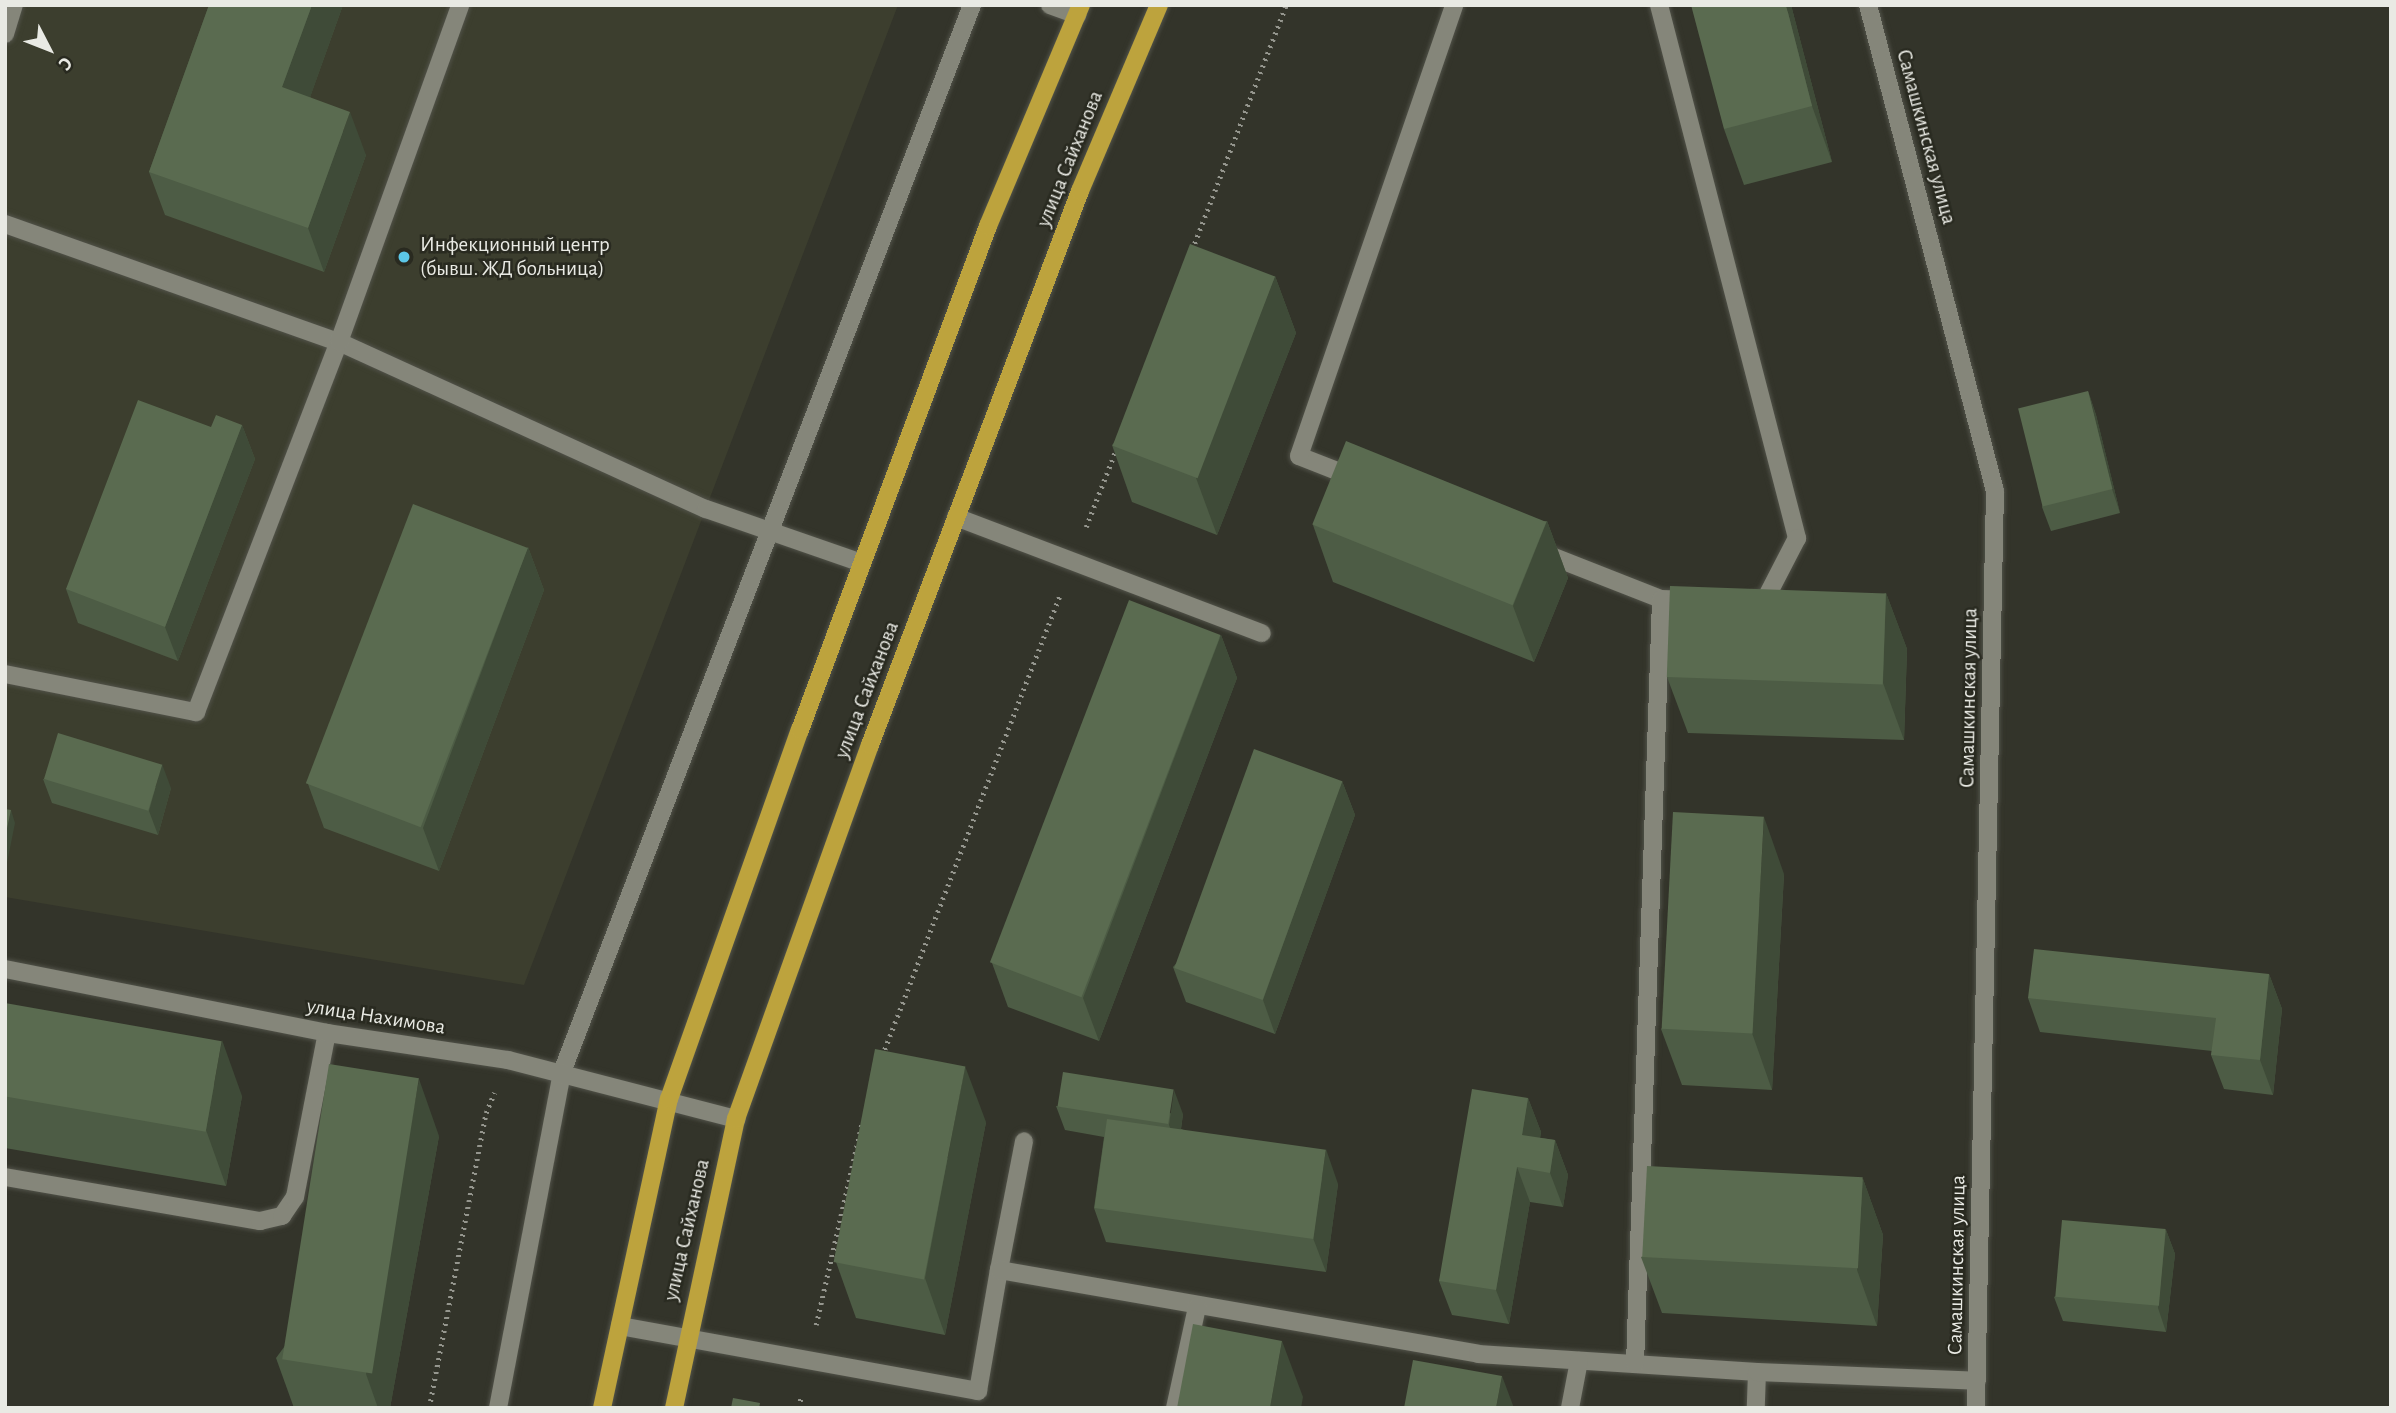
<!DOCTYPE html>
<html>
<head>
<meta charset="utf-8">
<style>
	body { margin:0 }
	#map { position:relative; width:2396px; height:1413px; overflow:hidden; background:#33342a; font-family:"Alegreya Sans",sans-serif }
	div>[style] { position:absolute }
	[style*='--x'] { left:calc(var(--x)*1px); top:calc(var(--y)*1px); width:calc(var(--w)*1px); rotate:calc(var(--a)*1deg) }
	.built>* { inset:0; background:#3c3e2e }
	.path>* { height:4.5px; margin-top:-2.25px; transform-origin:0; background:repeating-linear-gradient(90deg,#95968e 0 2px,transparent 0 7px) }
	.roads { filter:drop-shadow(0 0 2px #515249) drop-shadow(0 0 2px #515249) }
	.lane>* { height:18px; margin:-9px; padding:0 9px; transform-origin:9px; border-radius:9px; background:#85867a }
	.street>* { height:18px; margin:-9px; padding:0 9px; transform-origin:9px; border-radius:9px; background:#85867a }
	.secondary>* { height:18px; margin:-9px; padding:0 9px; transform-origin:9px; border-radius:9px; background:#85867a }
	.primary>* { height:18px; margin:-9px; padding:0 9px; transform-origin:9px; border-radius:9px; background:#bda33d }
	.wall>* { inset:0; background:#4d5c45 }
	.shaded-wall>* { inset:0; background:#3f4b38 }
	.building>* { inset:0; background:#5a6b50; transform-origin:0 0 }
	.dots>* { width:19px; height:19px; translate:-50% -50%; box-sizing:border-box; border:4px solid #292a20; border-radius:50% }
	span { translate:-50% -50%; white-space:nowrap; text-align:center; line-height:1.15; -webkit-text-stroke:5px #292a20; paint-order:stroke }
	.street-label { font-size:21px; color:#e9eae4 }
	.poi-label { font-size:21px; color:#e9eae4 }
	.left { translate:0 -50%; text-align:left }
	.frame { position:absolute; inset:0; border:7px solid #e9eae4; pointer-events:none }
	.north { position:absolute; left:14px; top:14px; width:70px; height:70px; -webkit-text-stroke:5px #292a20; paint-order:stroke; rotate:132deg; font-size:19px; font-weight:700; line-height:28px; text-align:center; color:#e9eae4 }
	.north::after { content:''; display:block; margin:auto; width:24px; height:32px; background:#e9eae4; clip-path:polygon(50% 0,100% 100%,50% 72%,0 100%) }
</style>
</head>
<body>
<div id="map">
	<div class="built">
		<div style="clip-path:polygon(5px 5px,898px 5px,524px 985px,5px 897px)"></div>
	</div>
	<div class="path">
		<div style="--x:1192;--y:250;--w:262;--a:-69"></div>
		<div style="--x:1086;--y:527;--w:86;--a:-68.8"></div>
		<div style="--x:882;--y:1056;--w:495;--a:-68.9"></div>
		<div style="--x:816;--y:1325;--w:208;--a:-77.2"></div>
		<div style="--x:429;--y:1408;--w:300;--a:-79.1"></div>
		<div style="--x:486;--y:1113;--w:22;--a:-68"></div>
		<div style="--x:799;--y:1408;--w:13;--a:-81"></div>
	</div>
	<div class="roads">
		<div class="lane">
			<div style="--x:1659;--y:5;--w:551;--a:75.48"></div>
			<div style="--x:1797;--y:538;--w:70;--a:117.3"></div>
			<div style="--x:1765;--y:600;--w:9;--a:180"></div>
			<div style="--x:5;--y:34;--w:30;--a:-73"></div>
			<div style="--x:5;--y:224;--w:354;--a:19.5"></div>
			<div style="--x:339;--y:342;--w:403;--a:24.5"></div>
			<div style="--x:706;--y:509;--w:165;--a:19.1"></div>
			<div style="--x:1355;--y:478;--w:60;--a:-158.6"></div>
			<div style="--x:1299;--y:456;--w:477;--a:-71"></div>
			<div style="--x:956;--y:517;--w:327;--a:20.8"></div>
			<div style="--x:1541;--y:552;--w:129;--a:21.4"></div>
			<div style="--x:1661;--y:599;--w:32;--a:2"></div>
			<div style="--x:5;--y:674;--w:195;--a:11.3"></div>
			<div style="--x:196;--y:712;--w:397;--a:-68.9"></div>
			<div style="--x:339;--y:342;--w:358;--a:-70.2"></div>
			<div style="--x:5;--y:1177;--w:259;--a:9.8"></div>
			<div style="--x:260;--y:1221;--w:23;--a:-13"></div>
			<div style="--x:282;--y:1216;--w:23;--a:-56"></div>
			<div style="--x:295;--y:1197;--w:167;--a:-79"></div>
			<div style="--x:999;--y:1270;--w:131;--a:-79"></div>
			<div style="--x:620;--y:1326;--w:364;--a:10.3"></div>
			<div style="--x:978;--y:1391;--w:123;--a:-80.2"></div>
			<div style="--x:999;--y:1270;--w:486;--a:9.9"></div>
			<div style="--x:1478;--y:1354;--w:280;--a:3.7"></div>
			<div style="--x:1757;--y:1372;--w:36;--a:92"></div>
			<div style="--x:1635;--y:1364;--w:765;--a:-88.05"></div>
			<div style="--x:1757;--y:1372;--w:220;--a:2.3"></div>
			<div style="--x:498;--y:1408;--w:342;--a:-79.2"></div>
			<div style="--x:562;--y:1072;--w:1143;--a:-68.98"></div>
			<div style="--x:1175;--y:1408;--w:103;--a:-77.7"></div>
			<div style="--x:1570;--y:1408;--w:48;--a:-79.2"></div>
		</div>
		<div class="street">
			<div style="--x:1050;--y:5;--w:29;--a:20"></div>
			<div style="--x:1868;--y:5;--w:502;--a:75.36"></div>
			<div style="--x:1995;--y:491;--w:917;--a:91.19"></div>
		</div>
		<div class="secondary">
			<div style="--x:5;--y:969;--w:328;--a:11.2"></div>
			<div style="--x:327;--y:1033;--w:183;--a:8.5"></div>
			<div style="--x:508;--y:1060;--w:236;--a:14.5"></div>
		</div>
		<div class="primary">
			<div style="--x:602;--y:1408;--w:316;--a:-77.8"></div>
			<div style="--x:669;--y:1099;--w:392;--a:-70.5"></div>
			<div style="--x:800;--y:730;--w:538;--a:-69.54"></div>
			<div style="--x:988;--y:226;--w:240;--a:-67.2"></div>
			<div style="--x:674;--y:1408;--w:296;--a:-77.9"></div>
			<div style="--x:736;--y:1119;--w:397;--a:-70.3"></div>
			<div style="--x:870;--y:745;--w:592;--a:-69.24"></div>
			<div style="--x:1080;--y:191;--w:202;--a:-67"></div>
		</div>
	</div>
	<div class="wall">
		<div style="clip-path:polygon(209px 5px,343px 5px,310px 97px,366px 155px,324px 272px,165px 215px,149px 172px)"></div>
		<div style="clip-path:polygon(1791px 5px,1832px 162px,1744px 185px,1724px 129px)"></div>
		<div style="clip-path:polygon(1275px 276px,1296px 333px,1217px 535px,1132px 502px,1112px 445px)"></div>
		<div style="clip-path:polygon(2088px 391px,2096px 415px,2120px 513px,2051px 531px,2042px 507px)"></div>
		<div style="clip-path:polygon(242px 425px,255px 459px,178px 661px,78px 623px,66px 589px,211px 427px)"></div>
		<div style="clip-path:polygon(1547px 521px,1568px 578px,1534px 662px,1333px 582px,1313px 525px)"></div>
		<div style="clip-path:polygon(528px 547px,544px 590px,439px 871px,324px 828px,308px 784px)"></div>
		<div style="clip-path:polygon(1886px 593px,1907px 649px,1904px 740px,1688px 733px,1667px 677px)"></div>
		<div style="clip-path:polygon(1221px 635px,1237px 678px,1099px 1041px,1008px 1007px,992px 963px)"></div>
		<div style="clip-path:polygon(43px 779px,171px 788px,158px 835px,52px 803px)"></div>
		<div style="clip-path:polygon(1342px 781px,1355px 815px,1275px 1034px,1186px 1002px,1173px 967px)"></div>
		<div style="clip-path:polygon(1784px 874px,1772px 1090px,1682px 1085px,1661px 1029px)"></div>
		<div style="clip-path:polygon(2269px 974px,2282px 1009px,2273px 1095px,2224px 1089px,2211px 1055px,2212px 1051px,2040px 1032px,2028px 998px)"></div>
		<div style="clip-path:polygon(5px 1003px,242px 1096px,226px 1186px,5px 1148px)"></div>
		<div style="clip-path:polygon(1528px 1098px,1541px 1132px,1540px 1138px,1555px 1140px,1568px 1175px,1563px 1207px,1530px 1202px,1509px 1324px,1452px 1315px,1439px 1281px)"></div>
		<div style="clip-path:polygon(1056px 1106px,1183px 1114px,1181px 1129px,1338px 1184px,1326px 1272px,1106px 1242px,1094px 1208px,1104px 1137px,1065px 1130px)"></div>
		<div style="clip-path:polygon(986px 1122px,945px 1335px,856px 1318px,836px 1262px)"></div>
		<div style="clip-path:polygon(439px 1136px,390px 1408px,294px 1408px,276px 1358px)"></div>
		<div style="clip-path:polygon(1863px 1179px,1883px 1235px,1877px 1326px,1662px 1313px,1641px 1257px)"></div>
		<div style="clip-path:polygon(2166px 1230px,2175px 1254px,2166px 1332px,2063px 1321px,2054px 1297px)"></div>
	</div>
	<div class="shaded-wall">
		<div style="clip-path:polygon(312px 5px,343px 5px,298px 131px,282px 87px)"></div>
		<div style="clip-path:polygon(1786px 5px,1791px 5px,1832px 162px,1812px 106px)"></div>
		<div style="clip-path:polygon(350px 112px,366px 155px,324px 272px,308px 228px)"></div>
		<div style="clip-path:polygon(1275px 276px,1296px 333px,1217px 535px,1196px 478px)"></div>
		<div style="clip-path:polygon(2088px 391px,2096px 415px,2120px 513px,2112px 489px)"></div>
		<div style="clip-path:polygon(242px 425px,255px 459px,178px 661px,165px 627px)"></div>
		<div style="clip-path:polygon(1547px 521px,1568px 578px,1534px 662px,1513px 606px)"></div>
		<div style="clip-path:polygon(528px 547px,544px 590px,439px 871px,423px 828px)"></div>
		<div style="clip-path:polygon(1886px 593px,1907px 649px,1904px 740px,1883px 683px)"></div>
		<div style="clip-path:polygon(1221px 635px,1237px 678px,1099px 1041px,1083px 998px)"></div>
		<div style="clip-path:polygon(162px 764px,171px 788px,158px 835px,149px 811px)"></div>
		<div style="clip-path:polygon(1342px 781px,1355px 815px,1275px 1034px,1263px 1000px)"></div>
		<div style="clip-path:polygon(11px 810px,15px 823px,5px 873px,5px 838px)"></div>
		<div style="clip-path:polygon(1764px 817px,1784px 874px,1772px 1090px,1752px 1033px)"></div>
		<div style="clip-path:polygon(2269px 974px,2282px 1009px,2273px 1095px,2260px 1060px)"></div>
		<div style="clip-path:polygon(222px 1040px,242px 1096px,226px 1186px,206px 1130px)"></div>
		<div style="clip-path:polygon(965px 1066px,986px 1122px,945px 1335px,925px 1278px)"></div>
		<div style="clip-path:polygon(419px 1079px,439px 1136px,390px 1408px,378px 1408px,366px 1374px)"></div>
		<div style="clip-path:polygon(1174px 1090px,1183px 1114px,1178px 1149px,1169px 1125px)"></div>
		<div style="clip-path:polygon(1528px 1098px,1541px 1132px,1535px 1170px,1522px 1135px)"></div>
		<div style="clip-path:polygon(1555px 1140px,1568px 1175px,1563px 1207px,1550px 1173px)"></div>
		<div style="clip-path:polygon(1326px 1149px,1338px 1184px,1326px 1272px,1313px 1238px)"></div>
		<div style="clip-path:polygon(1517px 1167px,1530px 1202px,1509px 1324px,1496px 1290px)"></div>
		<div style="clip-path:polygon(1863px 1179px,1883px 1235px,1877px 1326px,1857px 1270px)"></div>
		<div style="clip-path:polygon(2166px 1230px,2175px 1254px,2166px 1332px,2158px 1308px)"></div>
		<div style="clip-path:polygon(1282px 1341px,1303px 1397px,1301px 1408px,1270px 1408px)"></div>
		<div style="clip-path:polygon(1502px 1376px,1514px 1408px,1496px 1408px)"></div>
	</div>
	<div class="building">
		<div style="clip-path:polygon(209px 5px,312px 5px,282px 87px,350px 112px,308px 228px,149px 172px)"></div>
		<div style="clip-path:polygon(1691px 5px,1786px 5px,1812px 106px,1724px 129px)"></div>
		<div style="left:1190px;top:244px;width:91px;height:216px;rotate:21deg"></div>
		<div style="left:2088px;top:391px;width:101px;height:72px;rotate:76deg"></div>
		<div style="clip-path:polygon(138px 400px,211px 427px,216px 415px,242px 425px,165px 627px,66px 589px)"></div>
		<div style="left:1346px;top:441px;width:216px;height:90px;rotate:22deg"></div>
		<div style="left:413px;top:504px;width:123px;height:299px;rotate:21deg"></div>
		<div style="left:1670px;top:586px;width:216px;height:91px;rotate:2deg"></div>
		<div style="left:1129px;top:600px;width:98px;height:388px;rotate:21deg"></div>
		<div style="left:58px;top:733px;width:109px;height:48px;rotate:17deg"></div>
		<div style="left:1254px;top:749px;width:94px;height:233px;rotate:20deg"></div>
		<div style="clip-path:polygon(5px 809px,11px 810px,5px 838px)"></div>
		<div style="left:1673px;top:812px;width:91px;height:217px;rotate:3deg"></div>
		<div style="clip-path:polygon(2034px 949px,2269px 974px,2260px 1060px,2211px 1055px,2216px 1018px,2028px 998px)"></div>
		<div style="left:5px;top:1003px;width:220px;height:92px;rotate:10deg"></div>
		<div style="left:875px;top:1049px;width:92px;height:217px;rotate:11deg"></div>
		<div style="left:329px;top:1064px;width:91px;height:299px;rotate:9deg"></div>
		<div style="left:1063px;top:1072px;width:112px;height:35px;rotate:9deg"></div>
		<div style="clip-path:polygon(1472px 1089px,1528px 1098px,1522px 1135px,1555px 1140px,1550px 1173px,1517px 1167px,1496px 1290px,1439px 1281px)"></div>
		<div style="left:1107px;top:1119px;width:221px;height:90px;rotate:8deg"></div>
		<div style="left:1647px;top:1166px;width:216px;height:91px;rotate:3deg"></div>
		<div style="left:2062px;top:1220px;width:104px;height:77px;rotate:5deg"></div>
		<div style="clip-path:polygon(1193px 1324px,1282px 1341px,1270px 1408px,1177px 1408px)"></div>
		<div style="clip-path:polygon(1413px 1360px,1502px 1376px,1496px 1408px,1404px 1408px)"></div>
		<div style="clip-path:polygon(733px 1398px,760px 1403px,759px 1408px,731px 1408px)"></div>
		<div style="clip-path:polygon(1767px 1406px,1799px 1408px,1767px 1408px)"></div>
	</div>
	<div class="dots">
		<div style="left:404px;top:257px;background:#5cc7e7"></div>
	</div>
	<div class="street-label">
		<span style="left:1926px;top:137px;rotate:75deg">Самашкинская улица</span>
		<span style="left:1070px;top:159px;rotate:-68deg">улица Сайханова</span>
		<span style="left:867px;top:690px;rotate:-69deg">улица Сайханова</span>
		<span style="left:1969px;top:698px;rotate:-89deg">Самашкинская улица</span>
		<span style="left:376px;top:1017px;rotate:9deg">улица Нахимова</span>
		<span style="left:687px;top:1230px;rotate:-77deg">улица Сайханова</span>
		<span style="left:1957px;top:1265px;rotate:-89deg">Самашкинская улица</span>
	</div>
	<div class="poi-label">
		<span class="left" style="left:420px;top:257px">Инфекционный центр<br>(бывш. ЖД больница)</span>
	</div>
	<div class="frame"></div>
	<div class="north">С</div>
</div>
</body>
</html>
